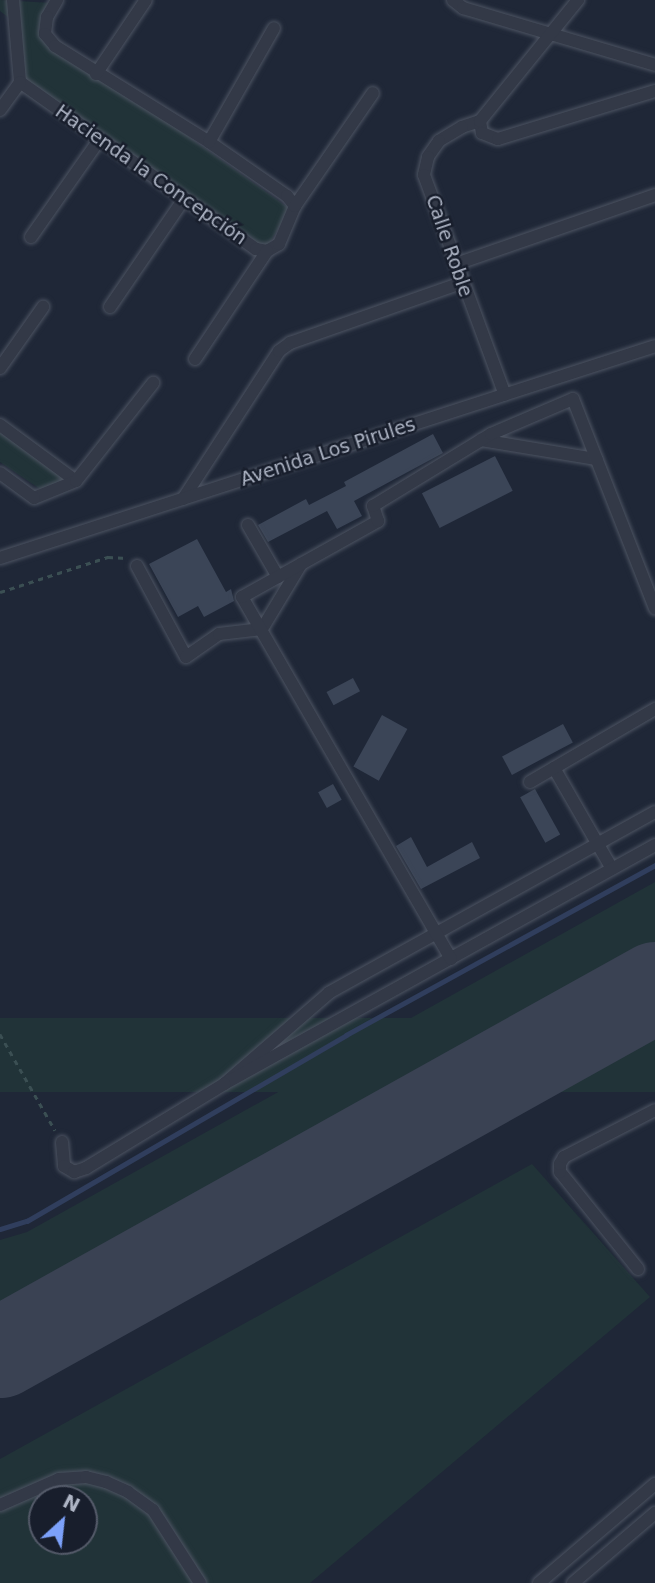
<!DOCTYPE html>
<html>
<head>
<meta charset="utf-8">
<style>
	body { margin:0 }
	#map { position:relative; width:655px; height:1583px; overflow:hidden; background:#1f2737; font-family:"DejaVu Sans",sans-serif }
	div>[style] { position:absolute }
	[style*='--x'] { left:calc(var(--x)*1px); top:calc(var(--y)*1px); width:calc(var(--w)*1px); rotate:calc(var(--a)*1deg) }
	.green>* { inset:0; background:#213338; transform-origin:0 0 }
	.stream>* { height:4.5px; margin:-2.25px; padding:0 2.25px; transform-origin:2.25px; border-radius:2.25px; background:#303e5d }
	.runway>* { height:91px; margin:-45.5px; padding:0 45.5px; transform-origin:45.5px; border-radius:45.5px; background:#3a4253 }
	.building>* { inset:0; background:#3b4557; transform-origin:0 0 }
	.path>* { height:2.5px; margin-top:-1.25px; transform-origin:0; background:repeating-linear-gradient(90deg,#3b4f53 0 5px,transparent 0 10px) }
	.roads { filter:drop-shadow(0 0 2px #4d5462) drop-shadow(0 0 2px #4d5462) }
	.minor>* { height:12px; margin:-6px; padding:0 6px; transform-origin:6px; border-radius:6px; background:#333947 }
	span { translate:-50% -50%; white-space:nowrap; text-align:center; line-height:1.15; -webkit-text-stroke:5px #181e2c; paint-order:stroke }
	.street-label { font-size:19px; color:#adb4c4 }
	.north { position:absolute; left:28px; top:1485px; width:70px; height:70px; box-sizing:border-box; background:#181e2c; border:2px solid #545a69; border-radius:50%; rotate:27deg; font-size:19px; font-weight:700; line-height:28px; text-align:center; color:#adb4c4 }
	.north::after { content:''; display:block; margin:auto; width:24px; height:32px; background:#7ca1fa; clip-path:polygon(50% 0,100% 100%,50% 72%,0 100%) }
</style>
</head>
<body>
<div id="map">
	<div class="green">
		<div style="clip-path:polygon(0 0,52px 3px,43px 33px,290px 209px,266px 249px,21px 81px,18px 25px,0 11px)"></div>
		<div style="clip-path:polygon(0 428px,71px 481px,43px 491px,0 462px)"></div>
		<div style="clip-path:polygon(655px 882px,655px 957px,0 1321px,0 1240px,27px 1232px)"></div>
		<div style="left:655px;top:1018px;width:74px;height:750px;rotate:90deg"></div>
		<div style="clip-path:polygon(evenodd,532px 1164px,650px 1297px,310px 1583px,0 1583px,0 1459px,532px 1164px,42px 1499px,84px 1499px,84px 1541px,42px 1541px,42px 1499px)"></div>
	</div>
	<div class="stream">
		<div style="--x:0;--y:1229;--w:28;--a:-17"></div>
		<div style="--x:27;--y:1221;--w:369;--a:-30.2"></div>
		<div style="--x:346;--y:1035;--w:353;--a:-28.8"></div>
	</div>
	<div class="runway">
		<div style="--x:0;--y:1352;--w:750;--a:-29.13"></div>
	</div>
	<div class="building">
		<div style="clip-path:polygon(433px 434px,443px 453px,354px 501px,362px 516px,337px 529px,327px 511px,268px 542px,258px 525px,306px 499px,309px 505px,346px 486px,344px 482px)"></div>
		<div style="left:495px;top:456px;width:39px;height:82px;rotate:63deg"></div>
		<div style="clip-path:polygon(197px 539px,226px 592px,231px 589px,234px 601px,204px 617px,198px 606px,178px 617px,149px 564px)"></div>
		<div style="left:353px;top:678px;width:15px;height:30px;rotate:62deg"></div>
		<div style="left:382px;top:715px;width:29px;height:59px;rotate:29deg"></div>
		<div style="left:563px;top:724px;width:21px;height:69px;rotate:62deg"></div>
		<div style="left:333px;top:784px;width:18px;height:17px;rotate:61deg"></div>
		<div style="left:535px;top:789px;width:52px;height:17px;rotate:61deg"></div>
		<div style="clip-path:polygon(411px 837px,427px 867px,472px 842px,480px 858px,421px 889px,396px 846px)"></div>
	</div>
	<div class="path">
		<div style="--x:0;--y:592;--w:114;--a:-18"></div>
		<div style="--x:108;--y:557;--w:19;--a:3"></div>
		<div style="--x:0;--y:1034;--w:111;--a:60.2"></div>
	</div>
	<div class="roads">
		<div class="minor">
			<div style="--x:13;--y:0;--w:82;--a:85.1"></div>
			<div style="--x:20;--y:82;--w:289;--a:35.3"></div>
			<div style="--x:256;--y:249;--w:11;--a:10"></div>
			<div style="--x:267;--y:251;--w:14;--a:-30"></div>
			<div style="--x:279;--y:244;--w:41;--a:-67.2"></div>
			<div style="--x:57;--y:0;--w:20;--a:120"></div>
			<div style="--x:47;--y:17;--w:17;--a:97"></div>
			<div style="--x:45;--y:34;--w:16;--a:50"></div>
			<div style="--x:55;--y:46;--w:181;--a:31.9"></div>
			<div style="--x:209;--y:142;--w:95;--a:34.7"></div>
			<div style="--x:287;--y:196;--w:13;--a:51"></div>
			<div style="--x:453;--y:0;--w:13;--a:39"></div>
			<div style="--x:463;--y:8;--w:200;--a:16.5"></div>
			<div style="--x:96;--y:74;--w:89;--a:-56"></div>
			<div style="--x:0;--y:110;--w:34;--a:-54"></div>
			<div style="--x:480;--y:121;--w:19;--a:162"></div>
			<div style="--x:462;--y:127;--w:27;--a:149"></div>
			<div style="--x:439;--y:141;--w:19;--a:125"></div>
			<div style="--x:428;--y:157;--w:18;--a:103"></div>
			<div style="--x:424;--y:175;--w:234;--a:69.8"></div>
			<div style="--x:480;--y:121;--w:12;--a:81"></div>
			<div style="--x:482;--y:133;--w:17;--a:21"></div>
			<div style="--x:498;--y:139;--w:164;--a:-17"></div>
			<div style="--x:480;--y:121;--w:156;--a:-51"></div>
			<div style="--x:209;--y:142;--w:131;--a:-60.3"></div>
			<div style="--x:295;--y:206;--w:137;--a:-55.4"></div>
			<div style="--x:31;--y:237;--w:120;--a:-54.9"></div>
			<div style="--x:456;--y:264;--w:211;--a:-19.1"></div>
			<div style="--x:110;--y:307;--w:131;--a:-55.6"></div>
			<div style="--x:195;--y:359;--w:130;--a:-56.3"></div>
			<div style="--x:0;--y:368;--w:75;--a:-54.8"></div>
			<div style="--x:0;--y:425;--w:94;--a:36.4"></div>
			<div style="--x:76;--y:481;--w:45;--a:158"></div>
			<div style="--x:34;--y:498;--w:42;--a:-143.7"></div>
			<div style="--x:481;--y:440;--w:117;--a:9.4"></div>
			<div style="--x:76;--y:481;--w:125;--a:-51.8"></div>
			<div style="--x:183;--y:499;--w:176;--a:-57"></div>
			<div style="--x:279;--y:351;--w:14;--a:-36"></div>
			<div style="--x:290;--y:343;--w:181;--a:-19.3"></div>
			<div style="--x:248;--y:525;--w:60;--a:60"></div>
			<div style="--x:0;--y:558;--w:688;--a:-17.93"></div>
			<div style="--x:137;--y:566;--w:103;--a:61.7"></div>
			<div style="--x:186;--y:657;--w:40;--a:-34.9"></div>
			<div style="--x:219;--y:634;--w:43;--a:-6.6"></div>
			<div style="--x:262;--y:629;--w:76;--a:-59"></div>
			<div style="--x:554;--y:768;--w:116;--a:60.1"></div>
			<div style="--x:530;--y:782;--w:145;--a:-30.3"></div>
			<div style="--x:655;--y:812;--w:373;--a:151"></div>
			<div style="--x:329;--y:993;--w:139;--a:139.1"></div>
			<div style="--x:224;--y:1084;--w:493;--a:-29"></div>
			<div style="--x:451;--y:959;--w:418;--a:-120"></div>
			<div style="--x:242;--y:597;--w:156;--a:-29.2"></div>
			<div style="--x:378;--y:521;--w:16;--a:-108"></div>
			<div style="--x:373;--y:506;--w:138;--a:-31.4"></div>
			<div style="--x:491;--y:434;--w:89;--a:-23.1"></div>
			<div style="--x:573;--y:399;--w:225;--a:68.6"></div>
			<div style="--x:62;--y:1142;--w:24;--a:85"></div>
			<div style="--x:64;--y:1166;--w:12;--a:31"></div>
			<div style="--x:74;--y:1172;--w:13;--a:-18"></div>
			<div style="--x:86;--y:1168;--w:162;--a:-31.3"></div>
			<div style="--x:638;--y:1269;--w:124;--a:-128.8"></div>
			<div style="--x:560;--y:1172;--w:8;--a:-90"></div>
			<div style="--x:560;--y:1164;--w:8;--a:-60"></div>
			<div style="--x:564;--y:1157;--w:102;--a:-27.3"></div>
			<div style="--x:0;--y:1505;--w:64;--a:-23.8"></div>
			<div style="--x:59;--y:1479;--w:27;--a:-4"></div>
			<div style="--x:86;--y:1477;--w:21;--a:14"></div>
			<div style="--x:106;--y:1482;--w:24;--a:24"></div>
			<div style="--x:128;--y:1492;--w:31;--a:36"></div>
			<div style="--x:153;--y:1510;--w:87;--a:57.2"></div>
			<div style="--x:539;--y:1583;--w:153;--a:-40.5"></div>
			<div style="--x:573;--y:1583;--w:108;--a:-40.5"></div>
		</div>
	</div>
	<div class="street-label">
		<span style="left:151px;top:175px;rotate:35deg">Hacienda la Concepción</span>
		<span style="left:449px;top:246px;rotate:71deg">Calle Roble</span>
		<span style="left:328px;top:452px;rotate:-18deg">Avenida Los Pirules</span>
	</div>
	<div class="north">N</div>
</div>
</body>
</html>
